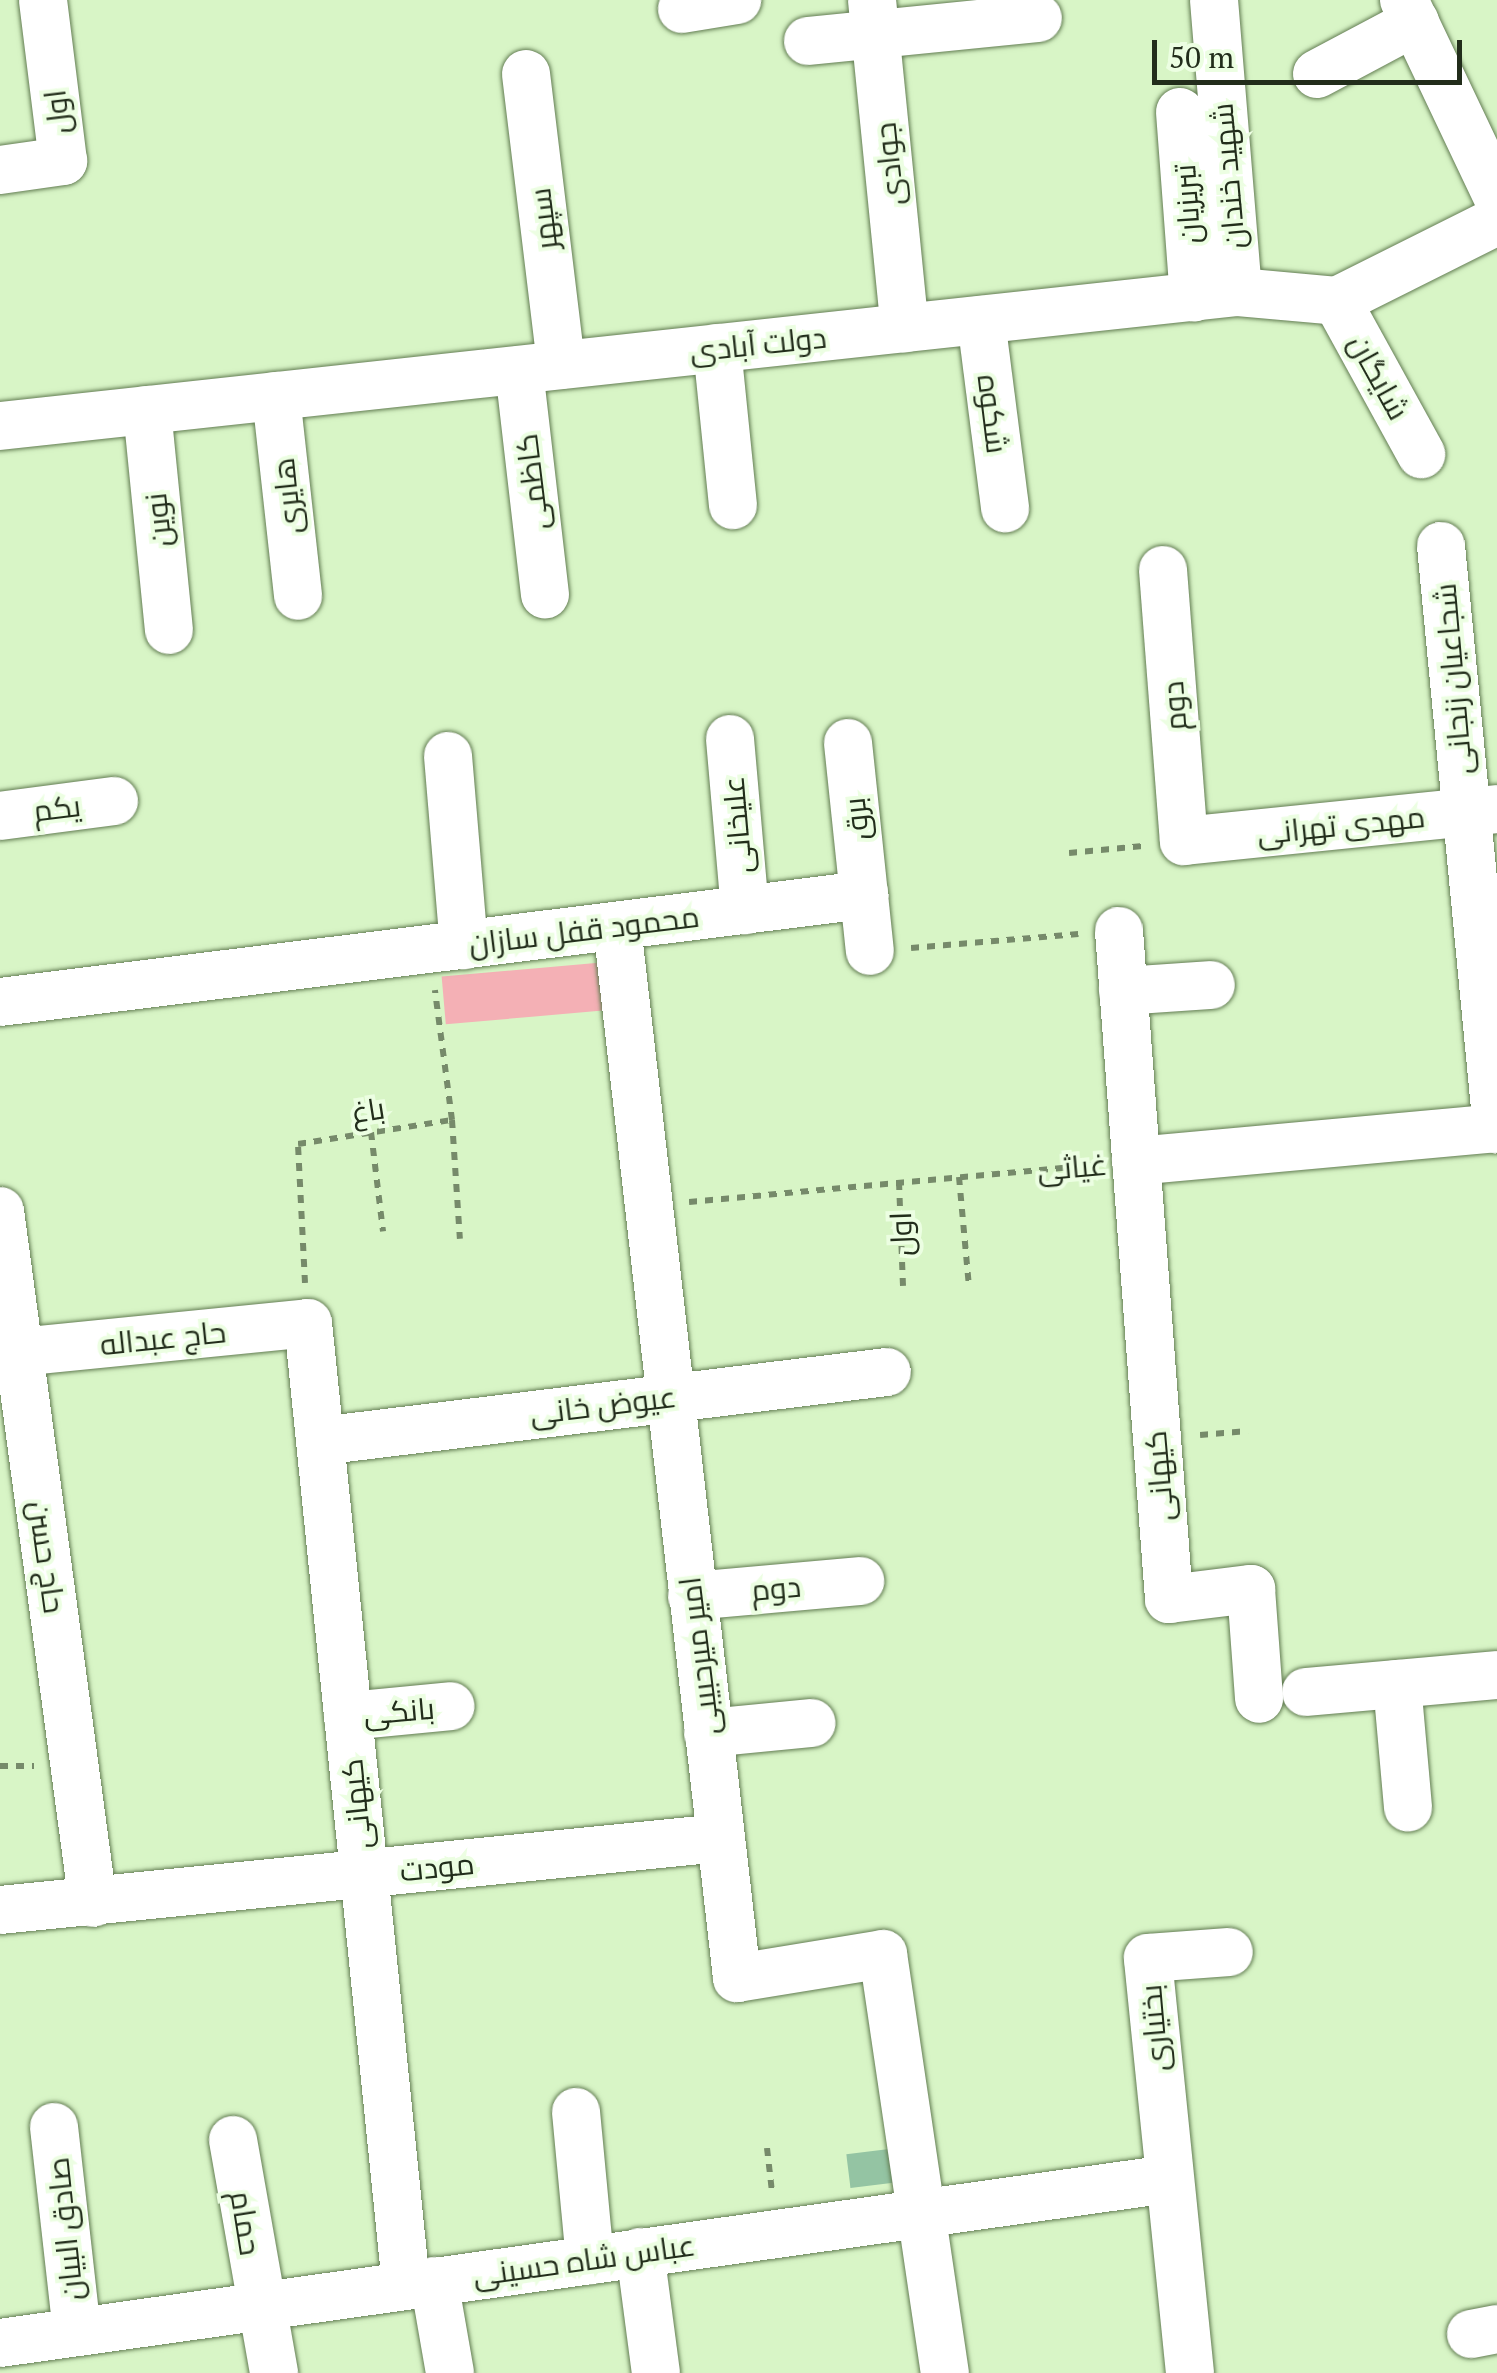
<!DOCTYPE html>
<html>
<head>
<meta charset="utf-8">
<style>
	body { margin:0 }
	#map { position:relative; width:1497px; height:2373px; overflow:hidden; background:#d8f5c6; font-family:"PT Serif",Cairo,serif }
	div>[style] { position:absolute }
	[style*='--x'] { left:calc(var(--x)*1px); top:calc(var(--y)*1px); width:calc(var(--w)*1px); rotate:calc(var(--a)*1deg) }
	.green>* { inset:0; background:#f4b0b5; transform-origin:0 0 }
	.building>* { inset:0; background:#94c4a3; transform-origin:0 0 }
	.path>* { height:6px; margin-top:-3px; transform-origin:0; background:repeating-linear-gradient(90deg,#768a6a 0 8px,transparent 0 16px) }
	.roads { filter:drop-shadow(0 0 2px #637d53) drop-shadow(0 0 2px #637d53) }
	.minor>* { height:48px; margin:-24px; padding:0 24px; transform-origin:24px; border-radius:24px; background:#fff }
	span { translate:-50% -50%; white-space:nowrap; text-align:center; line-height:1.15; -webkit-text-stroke:8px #ecfee2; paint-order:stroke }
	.street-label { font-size:30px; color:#222d1b }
	.scale { position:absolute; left:1152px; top:40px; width:310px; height:45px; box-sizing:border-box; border:5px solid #222d1b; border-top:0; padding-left:12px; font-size:30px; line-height:35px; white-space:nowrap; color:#222d1b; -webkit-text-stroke:8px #ecfee2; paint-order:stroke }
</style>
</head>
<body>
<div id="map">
	<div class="green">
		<div style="left:607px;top:962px;width:48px;height:166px;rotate:85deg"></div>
	</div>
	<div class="building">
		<div style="left:889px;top:2149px;width:34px;height:43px;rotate:83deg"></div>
	</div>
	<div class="path">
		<div style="--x:1069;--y:853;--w:74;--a:-5.4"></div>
		<div style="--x:911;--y:948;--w:168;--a:-4.8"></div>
		<div style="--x:452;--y:1120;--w:119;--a:86.2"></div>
		<div style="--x:371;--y:1132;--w:100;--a:83.1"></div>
		<div style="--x:959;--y:1177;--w:109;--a:84.8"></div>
		<div style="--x:899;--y:1182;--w:104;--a:87.8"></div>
		<div style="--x:689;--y:1202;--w:407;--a:-5.2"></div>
		<div style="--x:305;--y:1283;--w:139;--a:-92.9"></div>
		<div style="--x:298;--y:1144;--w:156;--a:-8.9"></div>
		<div style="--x:452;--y:1120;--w:131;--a:-97.5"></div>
		<div style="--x:1200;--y:1435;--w:48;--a:-4.8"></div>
		<div style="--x:0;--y:1766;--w:34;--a:0"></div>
		<div style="--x:767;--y:2148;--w:44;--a:83.5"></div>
	</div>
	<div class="roads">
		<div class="minor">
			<div style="--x:872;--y:0;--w:330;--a:84.3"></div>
			<div style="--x:1214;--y:0;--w:293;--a:85.3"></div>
			<div style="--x:1404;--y:0;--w:217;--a:64.6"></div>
			<div style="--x:682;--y:9;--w:56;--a:-9.3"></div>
			<div style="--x:808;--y:41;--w:231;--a:-5.7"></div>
			<div style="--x:526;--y:74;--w:293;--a:83.1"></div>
			<div style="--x:1317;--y:74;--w:111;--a:-28"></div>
			<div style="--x:1180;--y:112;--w:186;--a:85.7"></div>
			<div style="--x:0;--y:170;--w:64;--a:-8.1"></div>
			<div style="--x:63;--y:161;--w:162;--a:-97.1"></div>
			<div style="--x:1337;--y:301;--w:175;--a:61.2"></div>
			<div style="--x:981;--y:320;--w:190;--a:82.7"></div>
			<div style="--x:717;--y:348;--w:158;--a:84.2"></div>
			<div style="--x:519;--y:370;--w:226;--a:83.4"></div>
			<div style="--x:276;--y:396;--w:201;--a:83.7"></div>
			<div style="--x:147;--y:410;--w:221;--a:84.3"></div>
			<div style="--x:0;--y:426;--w:1245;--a:-6.18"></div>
			<div style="--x:1238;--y:292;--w:99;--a:5.2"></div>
			<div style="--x:1337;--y:301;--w:179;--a:-26.6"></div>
			<div style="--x:1441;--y:546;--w:586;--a:84.51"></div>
			<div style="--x:1163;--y:570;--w:272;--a:85.6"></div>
			<div style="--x:1184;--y:841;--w:315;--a:-5.8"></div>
			<div style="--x:730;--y:739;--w:172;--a:85"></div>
			<div style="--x:848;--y:743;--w:209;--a:84"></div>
			<div style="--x:448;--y:756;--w:190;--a:85.2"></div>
			<div style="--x:0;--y:816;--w:115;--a:-7.5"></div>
			<div style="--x:617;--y:926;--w:1059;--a:83.49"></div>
			<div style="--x:737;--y:1978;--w:148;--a:-9.3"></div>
			<div style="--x:883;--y:1954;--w:424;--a:81.6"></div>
			<div style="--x:1119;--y:931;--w:670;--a:85.72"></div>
			<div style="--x:1169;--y:1599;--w:83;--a:-7"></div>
			<div style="--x:1251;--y:1589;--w:110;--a:85.8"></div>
			<div style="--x:1123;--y:991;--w:88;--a:-3.9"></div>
			<div style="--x:0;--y:1002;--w:871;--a:-7.06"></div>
			<div style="--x:1136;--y:1161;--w:363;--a:-5.2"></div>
			<div style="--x:0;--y:1211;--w:698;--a:82.35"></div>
			<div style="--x:19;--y:1352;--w:290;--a:-5.7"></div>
			<div style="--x:308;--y:1323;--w:967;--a:84.18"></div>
			<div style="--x:320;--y:1441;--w:571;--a:-6.94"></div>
			<div style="--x:692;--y:1596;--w:169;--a:-5.1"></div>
			<div style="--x:1397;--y:1684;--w:124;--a:84.9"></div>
			<div style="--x:1306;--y:1692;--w:192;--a:-5.1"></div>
			<div style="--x:348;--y:1716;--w:103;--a:-5.5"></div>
			<div style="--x:708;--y:1733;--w:104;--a:-5.5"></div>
			<div style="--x:0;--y:1910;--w:724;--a:-5.71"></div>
			<div style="--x:576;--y:2112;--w:149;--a:84.6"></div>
			<div style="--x:54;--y:2127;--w:206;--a:83.6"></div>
			<div style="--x:233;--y:2140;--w:237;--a:80"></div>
			<div style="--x:640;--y:2252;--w:122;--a:82.5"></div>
			<div style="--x:434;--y:2281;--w:93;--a:80.1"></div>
			<div style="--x:1471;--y:2334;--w:26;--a:-11"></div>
			<div style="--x:0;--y:2343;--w:1179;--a:-7.99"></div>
			<div style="--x:1190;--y:2373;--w:417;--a:-95.8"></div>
			<div style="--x:1148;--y:1958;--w:81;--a:-4.2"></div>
		</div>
	</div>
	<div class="street-label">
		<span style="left:57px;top:112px;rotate:-97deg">اول</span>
		<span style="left:889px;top:164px;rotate:-96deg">جوادی</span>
		<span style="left:1228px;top:176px;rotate:-95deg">شهید خندان</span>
		<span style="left:1187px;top:204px;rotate:-94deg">تبریزیان</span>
		<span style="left:543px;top:219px;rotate:-97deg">سپهر</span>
		<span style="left:758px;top:344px;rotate:-6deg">دولت آبادی</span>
		<span style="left:1379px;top:377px;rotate:61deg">شایگان</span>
		<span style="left:993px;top:414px;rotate:83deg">شکوه</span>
		<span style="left:532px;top:482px;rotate:-97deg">کاظمی</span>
		<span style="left:287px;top:496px;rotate:-96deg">هایری</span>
		<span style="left:158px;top:520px;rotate:-96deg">نوین</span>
		<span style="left:1453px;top:679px;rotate:-95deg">شجاعیان زنجانی</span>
		<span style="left:1174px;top:706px;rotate:-94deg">دوم</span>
		<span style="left:57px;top:808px;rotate:-7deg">یکم</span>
		<span style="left:856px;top:819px;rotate:-96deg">برق</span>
		<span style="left:737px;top:825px;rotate:-95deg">علیخانی</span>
		<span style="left:1341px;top:825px;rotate:-6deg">مهدی تهرانی</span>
		<span style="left:584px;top:930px;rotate:-7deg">محمود قفل سازان</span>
		<span style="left:368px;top:1110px;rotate:-9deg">باغ</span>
		<span style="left:1072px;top:1167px;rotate:-5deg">غیاثی</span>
		<span style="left:901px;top:1234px;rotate:-92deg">اول</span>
		<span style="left:163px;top:1338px;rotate:-6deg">حاج عبداله</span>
		<span style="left:603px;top:1405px;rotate:-7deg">عیوض خانی</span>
		<span style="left:1159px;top:1476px;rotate:-95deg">کیهانی</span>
		<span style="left:47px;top:1557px;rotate:82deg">حاج حسن</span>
		<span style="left:776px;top:1588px;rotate:-5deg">دوم</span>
		<span style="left:699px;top:1656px;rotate:-97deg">امیر میرحبیبی</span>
		<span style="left:399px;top:1711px;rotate:-5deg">بانکی</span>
		<span style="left:356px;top:1804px;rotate:-96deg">کیهانی</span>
		<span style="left:437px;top:1867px;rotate:-6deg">مودت</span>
		<span style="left:1154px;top:2028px;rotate:-95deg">بختیاری</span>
		<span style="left:246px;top:2223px;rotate:81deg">حمام</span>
		<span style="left:65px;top:2229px;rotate:-96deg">صادق البیان</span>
		<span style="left:584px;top:2260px;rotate:-8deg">عباس شاه حسینی</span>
	</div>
	<div class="scale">50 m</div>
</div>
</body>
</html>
